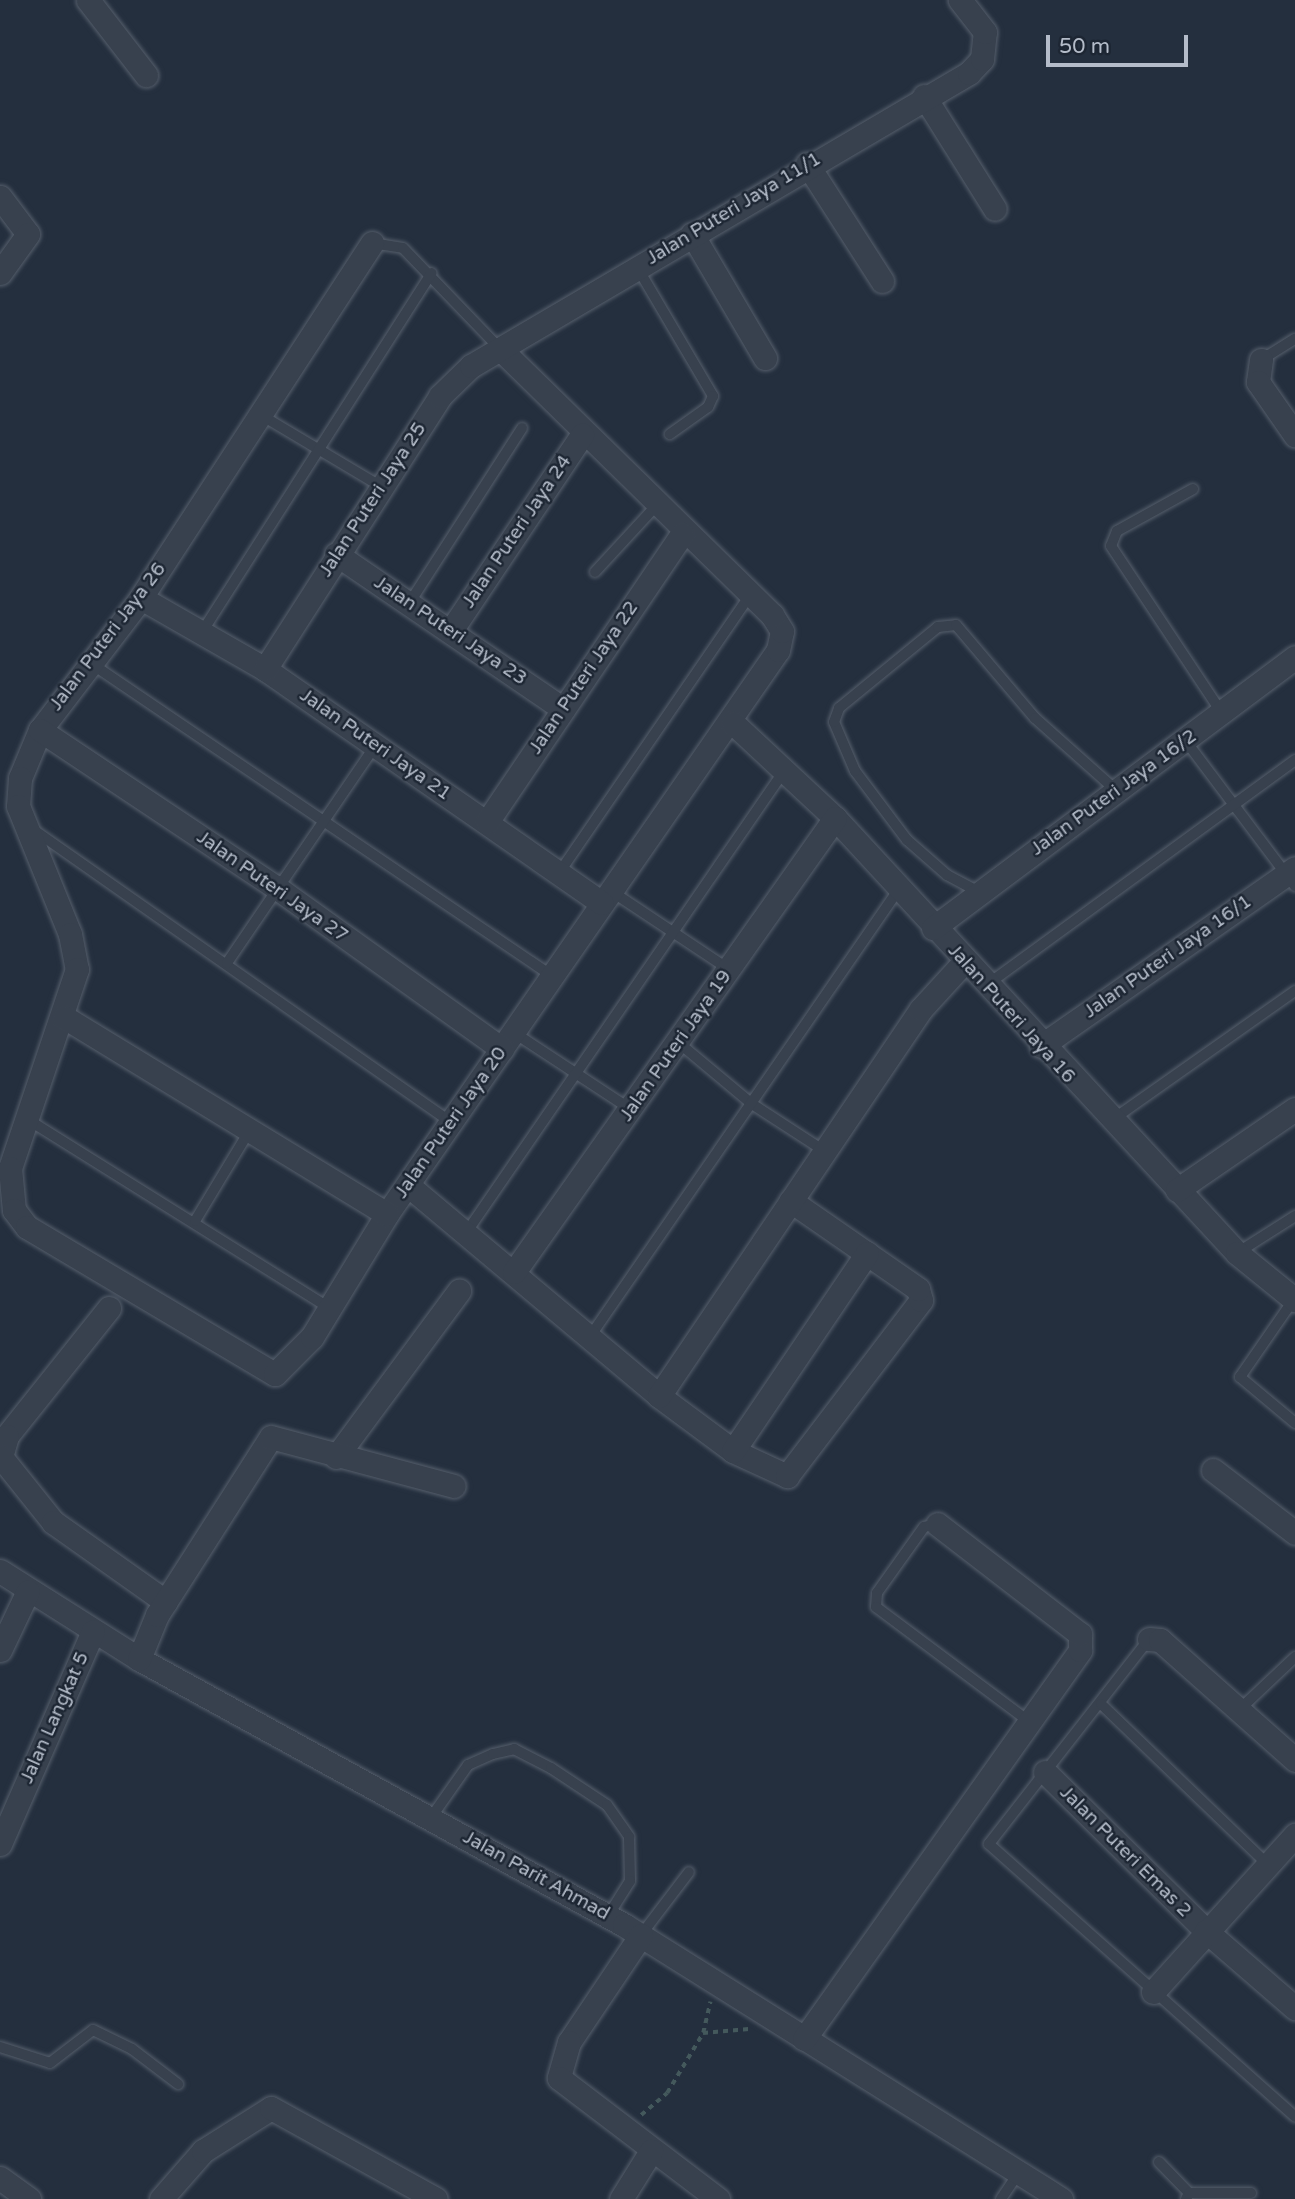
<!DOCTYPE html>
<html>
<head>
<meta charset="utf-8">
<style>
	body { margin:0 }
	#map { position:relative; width:1295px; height:2199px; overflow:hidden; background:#242f3e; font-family:"Varela Round",sans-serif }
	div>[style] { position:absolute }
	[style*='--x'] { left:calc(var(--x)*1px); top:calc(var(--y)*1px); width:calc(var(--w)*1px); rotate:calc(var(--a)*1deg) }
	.path>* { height:3.5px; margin-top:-1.75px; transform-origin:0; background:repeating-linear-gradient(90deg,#44595c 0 5px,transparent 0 10px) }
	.roads { filter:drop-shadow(0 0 2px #565f6c) drop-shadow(0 0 2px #565f6c) }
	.lane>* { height:10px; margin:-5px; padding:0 5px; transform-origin:5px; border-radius:5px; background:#38414e }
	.street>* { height:23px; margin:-11.5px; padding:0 11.5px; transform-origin:11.5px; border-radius:11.5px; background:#38414e }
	span { translate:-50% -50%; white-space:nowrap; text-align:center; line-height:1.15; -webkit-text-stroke:5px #1d2633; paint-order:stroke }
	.street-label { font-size:19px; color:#b4bcc9 }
	.scale { position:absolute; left:1046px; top:35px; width:142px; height:32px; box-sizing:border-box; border:4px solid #b4bcc9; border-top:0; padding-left:9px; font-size:21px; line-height:24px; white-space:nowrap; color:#b4bcc9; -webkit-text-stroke:5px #1d2633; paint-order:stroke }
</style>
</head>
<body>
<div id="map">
	<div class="path">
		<div style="--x:703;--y:2033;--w:46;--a:-5"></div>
		<div style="--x:641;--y:2115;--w:34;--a:-40"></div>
		<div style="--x:667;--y:2093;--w:70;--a:-59"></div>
		<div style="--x:703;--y:2033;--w:32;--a:-77"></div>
	</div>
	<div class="roads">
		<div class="lane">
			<div style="--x:372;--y:243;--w:31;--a:9"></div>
			<div style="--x:403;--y:248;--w:141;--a:46.1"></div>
			<div style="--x:637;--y:267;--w:150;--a:59.5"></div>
			<div style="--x:713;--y:396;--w:12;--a:114"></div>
			<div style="--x:708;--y:407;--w:47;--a:144.6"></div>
			<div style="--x:1261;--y:360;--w:40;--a:-32"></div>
			<div style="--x:261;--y:415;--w:139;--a:30.8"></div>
			<div style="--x:1193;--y:489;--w:87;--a:151.1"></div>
			<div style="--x:1117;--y:531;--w:16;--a:112"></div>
			<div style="--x:1111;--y:546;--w:201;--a:56.4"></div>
			<div style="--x:595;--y:572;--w:88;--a:-47.3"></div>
			<div style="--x:410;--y:602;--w:207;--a:-57.2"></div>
			<div style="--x:202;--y:632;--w:426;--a:-57.4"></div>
			<div style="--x:89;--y:662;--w:559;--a:34.14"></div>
			<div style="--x:1185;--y:740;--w:183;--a:53"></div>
			<div style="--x:31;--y:828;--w:514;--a:35.02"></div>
			<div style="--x:559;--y:873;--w:337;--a:-55.5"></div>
			<div style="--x:611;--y:891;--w:143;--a:33.6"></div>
			<div style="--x:979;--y:892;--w:36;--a:-152"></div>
			<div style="--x:947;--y:875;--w:53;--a:-138.8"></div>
			<div style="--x:907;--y:840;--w:86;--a:-127"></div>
			<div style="--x:855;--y:771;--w:53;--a:-113.2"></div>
			<div style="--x:834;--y:722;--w:15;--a:-70"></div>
			<div style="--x:839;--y:708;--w:128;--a:-39.3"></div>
			<div style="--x:938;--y:627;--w:18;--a:-6"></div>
			<div style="--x:956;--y:625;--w:122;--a:49.7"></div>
			<div style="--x:1035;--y:718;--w:110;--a:41.7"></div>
			<div style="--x:227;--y:963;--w:263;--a:-55.7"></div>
			<div style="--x:988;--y:984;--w:380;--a:-36.1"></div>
			<div style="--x:513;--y:1032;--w:140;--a:33.3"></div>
			<div style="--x:679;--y:1043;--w:95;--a:39.9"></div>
			<div style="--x:752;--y:1104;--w:88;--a:33"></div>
			<div style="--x:27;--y:1119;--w:357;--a:32"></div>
			<div style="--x:1112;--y:1120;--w:224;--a:-35.2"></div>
			<div style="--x:195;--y:1221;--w:106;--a:-58.9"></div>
			<div style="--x:466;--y:1233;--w:561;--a:-55.46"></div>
			<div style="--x:1237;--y:1253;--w:69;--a:-32.5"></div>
			<div style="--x:1294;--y:1299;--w:95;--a:124.7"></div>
			<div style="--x:1240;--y:1377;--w:72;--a:39.9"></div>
			<div style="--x:589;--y:1338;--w:546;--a:-55.38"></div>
			<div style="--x:937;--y:1524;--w:13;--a:167"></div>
			<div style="--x:924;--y:1527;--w:81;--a:125.5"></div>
			<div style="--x:877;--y:1593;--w:14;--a:94"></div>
			<div style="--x:876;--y:1607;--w:194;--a:36.8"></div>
			<div style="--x:1149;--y:1639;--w:260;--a:128"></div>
			<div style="--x:989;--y:1844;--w:410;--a:41.7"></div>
			<div style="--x:1101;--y:1704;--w:231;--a:43.9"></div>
			<div style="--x:1239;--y:1710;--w:77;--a:-43.4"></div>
			<div style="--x:430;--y:1819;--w:66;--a:-54.9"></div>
			<div style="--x:468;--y:1765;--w:27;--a:-24"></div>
			<div style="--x:493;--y:1754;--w:22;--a:-13"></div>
			<div style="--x:514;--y:1749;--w:42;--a:27.2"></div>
			<div style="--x:551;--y:1768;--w:67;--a:33.5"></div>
			<div style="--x:607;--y:1805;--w:39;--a:55"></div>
			<div style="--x:629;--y:1837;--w:44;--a:88.7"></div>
			<div style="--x:630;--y:1881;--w:41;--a:122.2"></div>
			<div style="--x:641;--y:1935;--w:79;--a:-52.7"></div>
			<div style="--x:0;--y:2047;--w:52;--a:17.7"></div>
			<div style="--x:50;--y:2063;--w:54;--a:-37.5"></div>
			<div style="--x:93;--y:2030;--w:43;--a:26"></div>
			<div style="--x:132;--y:2049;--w:58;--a:37.3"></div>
			<div style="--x:1159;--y:2162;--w:43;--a:45.9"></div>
			<div style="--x:1001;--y:2199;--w:32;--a:-56"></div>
			<div style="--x:1186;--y:2199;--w:7;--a:-63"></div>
			<div style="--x:1189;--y:2193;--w:62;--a:0"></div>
		</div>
		<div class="street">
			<div style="--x:88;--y:0;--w:95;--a:52.3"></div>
			<div style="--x:924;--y:96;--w:133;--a:57.9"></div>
			<div style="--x:807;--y:164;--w:139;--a:57.3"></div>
			<div style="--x:0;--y:197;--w:46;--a:52.9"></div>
			<div style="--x:28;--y:234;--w:48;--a:125.7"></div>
			<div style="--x:692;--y:234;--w:144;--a:59.5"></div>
			<div style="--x:372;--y:243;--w:424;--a:123.1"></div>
			<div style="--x:141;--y:598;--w:166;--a:127.4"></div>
			<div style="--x:40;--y:730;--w:52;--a:112.6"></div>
			<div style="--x:20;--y:778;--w:28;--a:94"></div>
			<div style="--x:18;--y:806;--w:138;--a:67.9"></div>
			<div style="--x:70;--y:934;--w:36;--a:79"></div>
			<div style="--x:77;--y:969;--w:210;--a:108.6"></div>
			<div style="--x:10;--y:1168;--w:42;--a:84.6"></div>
			<div style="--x:14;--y:1210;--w:21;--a:53"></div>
			<div style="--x:27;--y:1227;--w:288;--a:30.7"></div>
			<div style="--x:275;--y:1374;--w:52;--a:-45"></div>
			<div style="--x:312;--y:1337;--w:144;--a:-58.6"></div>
			<div style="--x:387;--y:1214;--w:686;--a:-55.27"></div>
			<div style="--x:778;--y:650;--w:19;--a:-78"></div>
			<div style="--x:782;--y:631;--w:19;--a:-122"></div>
			<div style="--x:772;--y:615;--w:379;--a:-135.6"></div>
			<div style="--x:1261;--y:360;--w:22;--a:98"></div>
			<div style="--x:1258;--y:382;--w:65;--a:55.1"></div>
			<div style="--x:336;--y:554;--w:275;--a:34.3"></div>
			<div style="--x:141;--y:598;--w:143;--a:29.8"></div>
			<div style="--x:265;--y:669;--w:410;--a:34.8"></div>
			<div style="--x:452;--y:629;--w:234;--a:-56.2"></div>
			<div style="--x:265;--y:669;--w:324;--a:-57.3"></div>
			<div style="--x:440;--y:396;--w:43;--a:-44.1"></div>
			<div style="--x:471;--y:366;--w:578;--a:-30.47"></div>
			<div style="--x:969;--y:73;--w:19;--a:-47"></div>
			<div style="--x:982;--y:59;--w:27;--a:-84"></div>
			<div style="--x:985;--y:32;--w:41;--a:-128"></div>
			<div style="--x:733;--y:723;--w:139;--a:43"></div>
			<div style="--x:835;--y:818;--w:592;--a:47.26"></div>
			<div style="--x:1237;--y:1253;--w:75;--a:39"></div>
			<div style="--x:40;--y:730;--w:288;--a:33.7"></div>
			<div style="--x:280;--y:890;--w:273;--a:35.6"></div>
			<div style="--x:487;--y:822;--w:348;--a:-55.9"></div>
			<div style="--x:933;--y:928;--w:452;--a:-36.8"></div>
			<div style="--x:64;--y:1017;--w:378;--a:31.4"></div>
			<div style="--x:1041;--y:1046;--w:310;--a:-35"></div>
			<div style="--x:409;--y:1186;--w:326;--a:40"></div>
			<div style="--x:659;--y:1396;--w:92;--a:36.6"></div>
			<div style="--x:733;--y:1451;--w:60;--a:24.8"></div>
			<div style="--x:787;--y:1476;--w:221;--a:-52.7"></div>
			<div style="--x:921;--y:1300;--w:11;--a:-105"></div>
			<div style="--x:918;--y:1289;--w:155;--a:-145.3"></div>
			<div style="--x:1177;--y:1190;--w:143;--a:-34.5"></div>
			<div style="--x:514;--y:1272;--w:556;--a:-54.74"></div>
			<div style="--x:109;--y:1308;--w:164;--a:128.6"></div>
			<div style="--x:7;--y:1436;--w:22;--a:106"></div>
			<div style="--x:1;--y:1457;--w:83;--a:51.3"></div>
			<div style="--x:53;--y:1522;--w:138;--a:35.3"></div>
			<div style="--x:659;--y:1396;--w:467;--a:-55.9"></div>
			<div style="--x:921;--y:1009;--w:64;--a:-47.5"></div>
			<div style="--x:733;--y:1451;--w:239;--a:-55.9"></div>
			<div style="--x:336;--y:1457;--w:207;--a:-53.5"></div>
			<div style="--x:1213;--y:1470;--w:103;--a:37.5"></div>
			<div style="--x:0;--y:1571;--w:165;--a:32.3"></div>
			<div style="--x:139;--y:1659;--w:553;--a:28.74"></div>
			<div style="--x:624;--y:1925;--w:516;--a:32.09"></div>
			<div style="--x:1149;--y:1639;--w:11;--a:5"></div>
			<div style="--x:1160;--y:1640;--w:181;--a:41.6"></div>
			<div style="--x:0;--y:1650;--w:65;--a:-64.6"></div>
			<div style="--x:139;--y:1659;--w:48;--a:-67.8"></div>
			<div style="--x:157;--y:1615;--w:211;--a:-57.4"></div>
			<div style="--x:271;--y:1437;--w:189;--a:15"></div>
			<div style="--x:1045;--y:1772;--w:226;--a:44.6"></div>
			<div style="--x:1206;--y:1931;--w:118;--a:40.9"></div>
			<div style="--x:0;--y:1844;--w:232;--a:-66.4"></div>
			<div style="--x:641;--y:1935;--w:129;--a:123.9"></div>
			<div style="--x:569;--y:2042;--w:37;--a:106"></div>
			<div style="--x:559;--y:2078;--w:200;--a:37.3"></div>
			<div style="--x:1153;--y:1992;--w:212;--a:-47.9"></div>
			<div style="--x:804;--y:2039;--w:477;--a:-54.6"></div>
			<div style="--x:1080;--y:1650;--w:16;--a:-90"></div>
			<div style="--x:1080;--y:1634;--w:180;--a:-142.4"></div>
			<div style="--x:0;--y:2178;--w:36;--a:36"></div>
			<div style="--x:161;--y:2199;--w:64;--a:-48.8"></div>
			<div style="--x:203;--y:2151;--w:80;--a:-32.3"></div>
			<div style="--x:271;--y:2108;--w:188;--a:28.9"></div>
			<div style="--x:621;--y:2199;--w:57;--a:-58"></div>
		</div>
	</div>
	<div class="street-label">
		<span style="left:734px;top:209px;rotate:-31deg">Jalan Puteri Jaya 11/1</span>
		<span style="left:373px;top:500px;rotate:-57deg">Jalan Puteri Jaya 25</span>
		<span style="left:517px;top:532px;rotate:-56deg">Jalan Puteri Jaya 24</span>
		<span style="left:450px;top:631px;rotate:34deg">Jalan Puteri Jaya 23</span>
		<span style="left:108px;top:637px;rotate:-53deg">Jalan Puteri Jaya 26</span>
		<span style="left:584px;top:678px;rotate:-56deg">Jalan Puteri Jaya 22</span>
		<span style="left:375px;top:745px;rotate:35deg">Jalan Puteri Jaya 21</span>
		<span style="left:1114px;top:793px;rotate:-36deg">Jalan Puteri Jaya 16/2</span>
		<span style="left:272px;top:887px;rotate:35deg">Jalan Puteri Jaya 27</span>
		<span style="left:1168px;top:957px;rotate:-35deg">Jalan Puteri Jaya 16/1</span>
		<span style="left:1011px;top:1014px;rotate:48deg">Jalan Puteri Jaya 16</span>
		<span style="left:676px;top:1046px;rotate:-55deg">Jalan Puteri Jaya 19</span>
		<span style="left:451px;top:1123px;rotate:-55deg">Jalan Puteri Jaya 20</span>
		<span style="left:55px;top:1718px;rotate:-66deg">Jalan Langkat 5</span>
		<span style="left:1125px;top:1852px;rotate:45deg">Jalan Puteri Emas 2</span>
		<span style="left:536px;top:1876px;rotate:29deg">Jalan Parit Ahmad</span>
	</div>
	<div class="scale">50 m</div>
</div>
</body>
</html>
